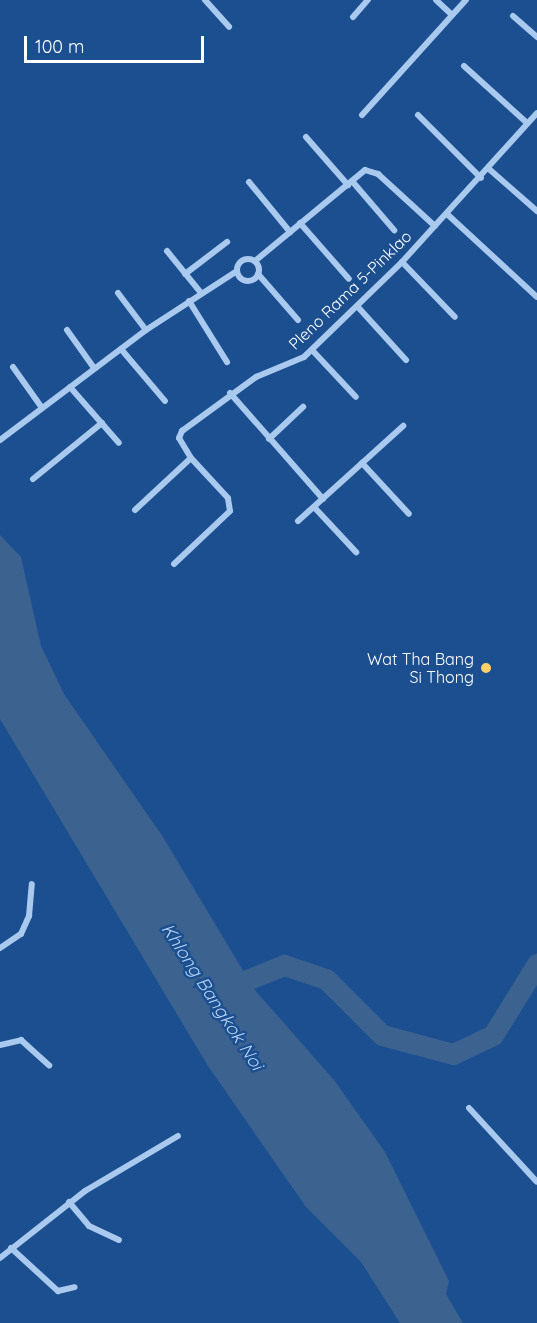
<!DOCTYPE html>
<html>
<head>
<meta charset="utf-8">
<style>
	body { margin:0 }
	#map { position:relative; width:537px; height:1323px; overflow:hidden; background:#1b4f8f; font-family:Quicksand,sans-serif }
	div>[style] { position:absolute }
	[style*='--x'] { left:calc(var(--x)*1px); top:calc(var(--y)*1px); width:calc(var(--w)*1px); rotate:calc(var(--a)*1deg) }
	.water>* { inset:0; background:#3c6290 }
	.river>* { height:21px; margin:-10.5px; padding:0 10.5px; transform-origin:10.5px; border-radius:10.5px; background:#3c6290 }
	.street>* { height:6px; margin:-3px; padding:0 3px; transform-origin:3px; border-radius:3px; background:#a9c9ee }
	.street>.ring { margin:-3px; padding:0; box-sizing:content-box; background:none; border:6px solid #a9c9ee; border-radius:50% }
	.dots>* { width:16px; height:16px; translate:-50% -50%; box-sizing:border-box; border:3px solid #1b4f8f; border-radius:50% }
	span { translate:-50% -50%; white-space:nowrap; text-align:center; line-height:1.15; -webkit-text-stroke:5px #1b4f8f; paint-order:stroke }
	.street-label { font-size:16px; color:#fff }
	.poi-label { font-size:16px; color:#fff }
	.right { translate:-100% -50%; text-align:right }
	.water-label { font-size:18px; color:#b5d3f5; font-style:italic }
	.scale { position:absolute; left:24px; top:36px; width:180px; height:27px; box-sizing:border-box; border:3px solid #fff; border-top:0; padding-left:8px; font-size:18px; line-height:21px; white-space:nowrap; color:#fff; -webkit-text-stroke:4px #1b4f8f; paint-order:stroke }
</style>
</head>
<body>
<div id="map">
	<div class="water">
		<div style="clip-path:polygon(0 535px,21px 557px,41px 646px,64px 694px,163px 837px,254px 989px,334px 1080px,385px 1152px,449px 1281px,446px 1294px,463px 1323px,400px 1323px,361px 1262px,306px 1207px,208px 1066px,0 719px)"></div>
	</div>
	<div class="river">
		<div style="--x:222;--y:990;--w:67;--a:-22"></div>
		<div style="--x:284;--y:965;--w:44;--a:18.4"></div>
		<div style="--x:326;--y:979;--w:79;--a:45"></div>
		<div style="--x:382;--y:1035;--w:73;--a:15"></div>
		<div style="--x:453;--y:1054;--w:44;--a:-25.4"></div>
		<div style="--x:493;--y:1035;--w:84;--a:-58.2"></div>
	</div>
	<div class="street">
		<div style="--x:205;--y:0;--w:36;--a:48"></div>
		<div style="--x:436;--y:0;--w:22;--a:43"></div>
		<div style="--x:513;--y:16;--w:32;--a:41"></div>
		<div style="--x:353;--y:17;--w:23;--a:-49"></div>
		<div style="--x:464;--y:66;--w:85;--a:42.1"></div>
		<div style="--x:362;--y:115;--w:155;--a:-47.9"></div>
		<div style="--x:418;--y:115;--w:89;--a:45"></div>
		<div style="--x:306;--y:137;--w:64;--a:48.8"></div>
		<div style="--x:489;--y:169;--w:64;--a:41.2"></div>
		<div style="--x:352;--y:181;--w:65;--a:49.4"></div>
		<div style="--x:249;--y:182;--w:65;--a:50.6"></div>
		<div style="--x:447;--y:214;--w:122;--a:42.7"></div>
		<div style="--x:300;--y:223;--w:74;--a:48.8"></div>
		<div style="--x:167;--y:251;--w:54;--a:51"></div>
		<div class="ring" style="left:237px;top:259px;width:16px;height:16px"></div>
		<div style="--x:255;--y:261;--w:143;--a:-39.6"></div>
		<div style="--x:365;--y:170;--w:14;--a:17"></div>
		<div style="--x:378;--y:174;--w:77;--a:42.4"></div>
		<div style="--x:402;--y:262;--w:76;--a:46.1"></div>
		<div style="--x:185;--y:274;--w:53;--a:-37.3"></div>
		<div style="--x:258;--y:274;--w:61;--a:49"></div>
		<div style="--x:118;--y:293;--w:46;--a:52.9"></div>
		<div style="--x:189;--y:301;--w:72;--a:58.1"></div>
		<div style="--x:357;--y:306;--w:73;--a:47.8"></div>
		<div style="--x:67;--y:330;--w:47;--a:54.6"></div>
		<div style="--x:121;--y:349;--w:68;--a:49.8"></div>
		<div style="--x:312;--y:350;--w:64;--a:46.9"></div>
		<div style="--x:13;--y:367;--w:50;--a:54.7"></div>
		<div style="--x:70;--y:387;--w:74;--a:48.8"></div>
		<div style="--x:230;--y:393;--w:141;--a:48.7"></div>
		<div style="--x:269;--y:439;--w:47;--a:-43.3"></div>
		<div style="--x:0;--y:440;--w:183;--a:-37"></div>
		<div style="--x:146;--y:330;--w:108;--a:-33"></div>
		<div style="--x:362;--y:463;--w:69;--a:47.3"></div>
		<div style="--x:33;--y:479;--w:89;--a:-39.1"></div>
		<div style="--x:314;--y:507;--w:62;--a:47"></div>
		<div style="--x:135;--y:510;--w:76;--a:-42.9"></div>
		<div style="--x:191;--y:458;--w:23;--a:-121"></div>
		<div style="--x:179;--y:438;--w:8;--a:-67"></div>
		<div style="--x:182;--y:431;--w:92;--a:-36.1"></div>
		<div style="--x:256;--y:377;--w:52;--a:-22.6"></div>
		<div style="--x:304;--y:357;--w:136;--a:-44.1"></div>
		<div style="--x:402;--y:262;--w:201;--a:-47.8"></div>
		<div style="--x:298;--y:521;--w:142;--a:-42.1"></div>
		<div style="--x:174;--y:564;--w:77;--a:-43.4"></div>
		<div style="--x:230;--y:511;--w:13;--a:-99"></div>
		<div style="--x:228;--y:498;--w:54;--a:-132.8"></div>
		<div style="--x:0;--y:948;--w:25;--a:-34"></div>
		<div style="--x:21;--y:934;--w:20;--a:-66"></div>
		<div style="--x:29;--y:916;--w:32;--a:-85"></div>
		<div style="--x:0;--y:1045;--w:22;--a:-13"></div>
		<div style="--x:21;--y:1040;--w:38;--a:42"></div>
		<div style="--x:469;--y:1108;--w:100;--a:47.4"></div>
		<div style="--x:69;--y:1202;--w:31;--a:50"></div>
		<div style="--x:89;--y:1226;--w:33;--a:25"></div>
		<div style="--x:11;--y:1248;--w:64;--a:42.5"></div>
		<div style="--x:58;--y:1291;--w:17;--a:-13"></div>
		<div style="--x:0;--y:1258;--w:108;--a:-38.2"></div>
		<div style="--x:85;--y:1191;--w:108;--a:-30.6"></div>
	</div>
	<div class="dots">
		<div style="left:486px;top:668px;background:#ffd166"></div>
	</div>
	<div class="street-label">
		<span style="left:350px;top:290px;rotate:-44deg">Pleno Rama 5-Pinklao</span>
	</div>
	<div class="poi-label">
		<span class="right" style="left:474px;top:668px">Wat Tha Bang<br>Si Thong</span>
	</div>
	<div class="water-label">
		<span style="left:212px;top:997px;rotate:57deg">Khlong Bangkok Noi</span>
	</div>
	<div class="scale">100 m</div>
</div>
</body>
</html>
